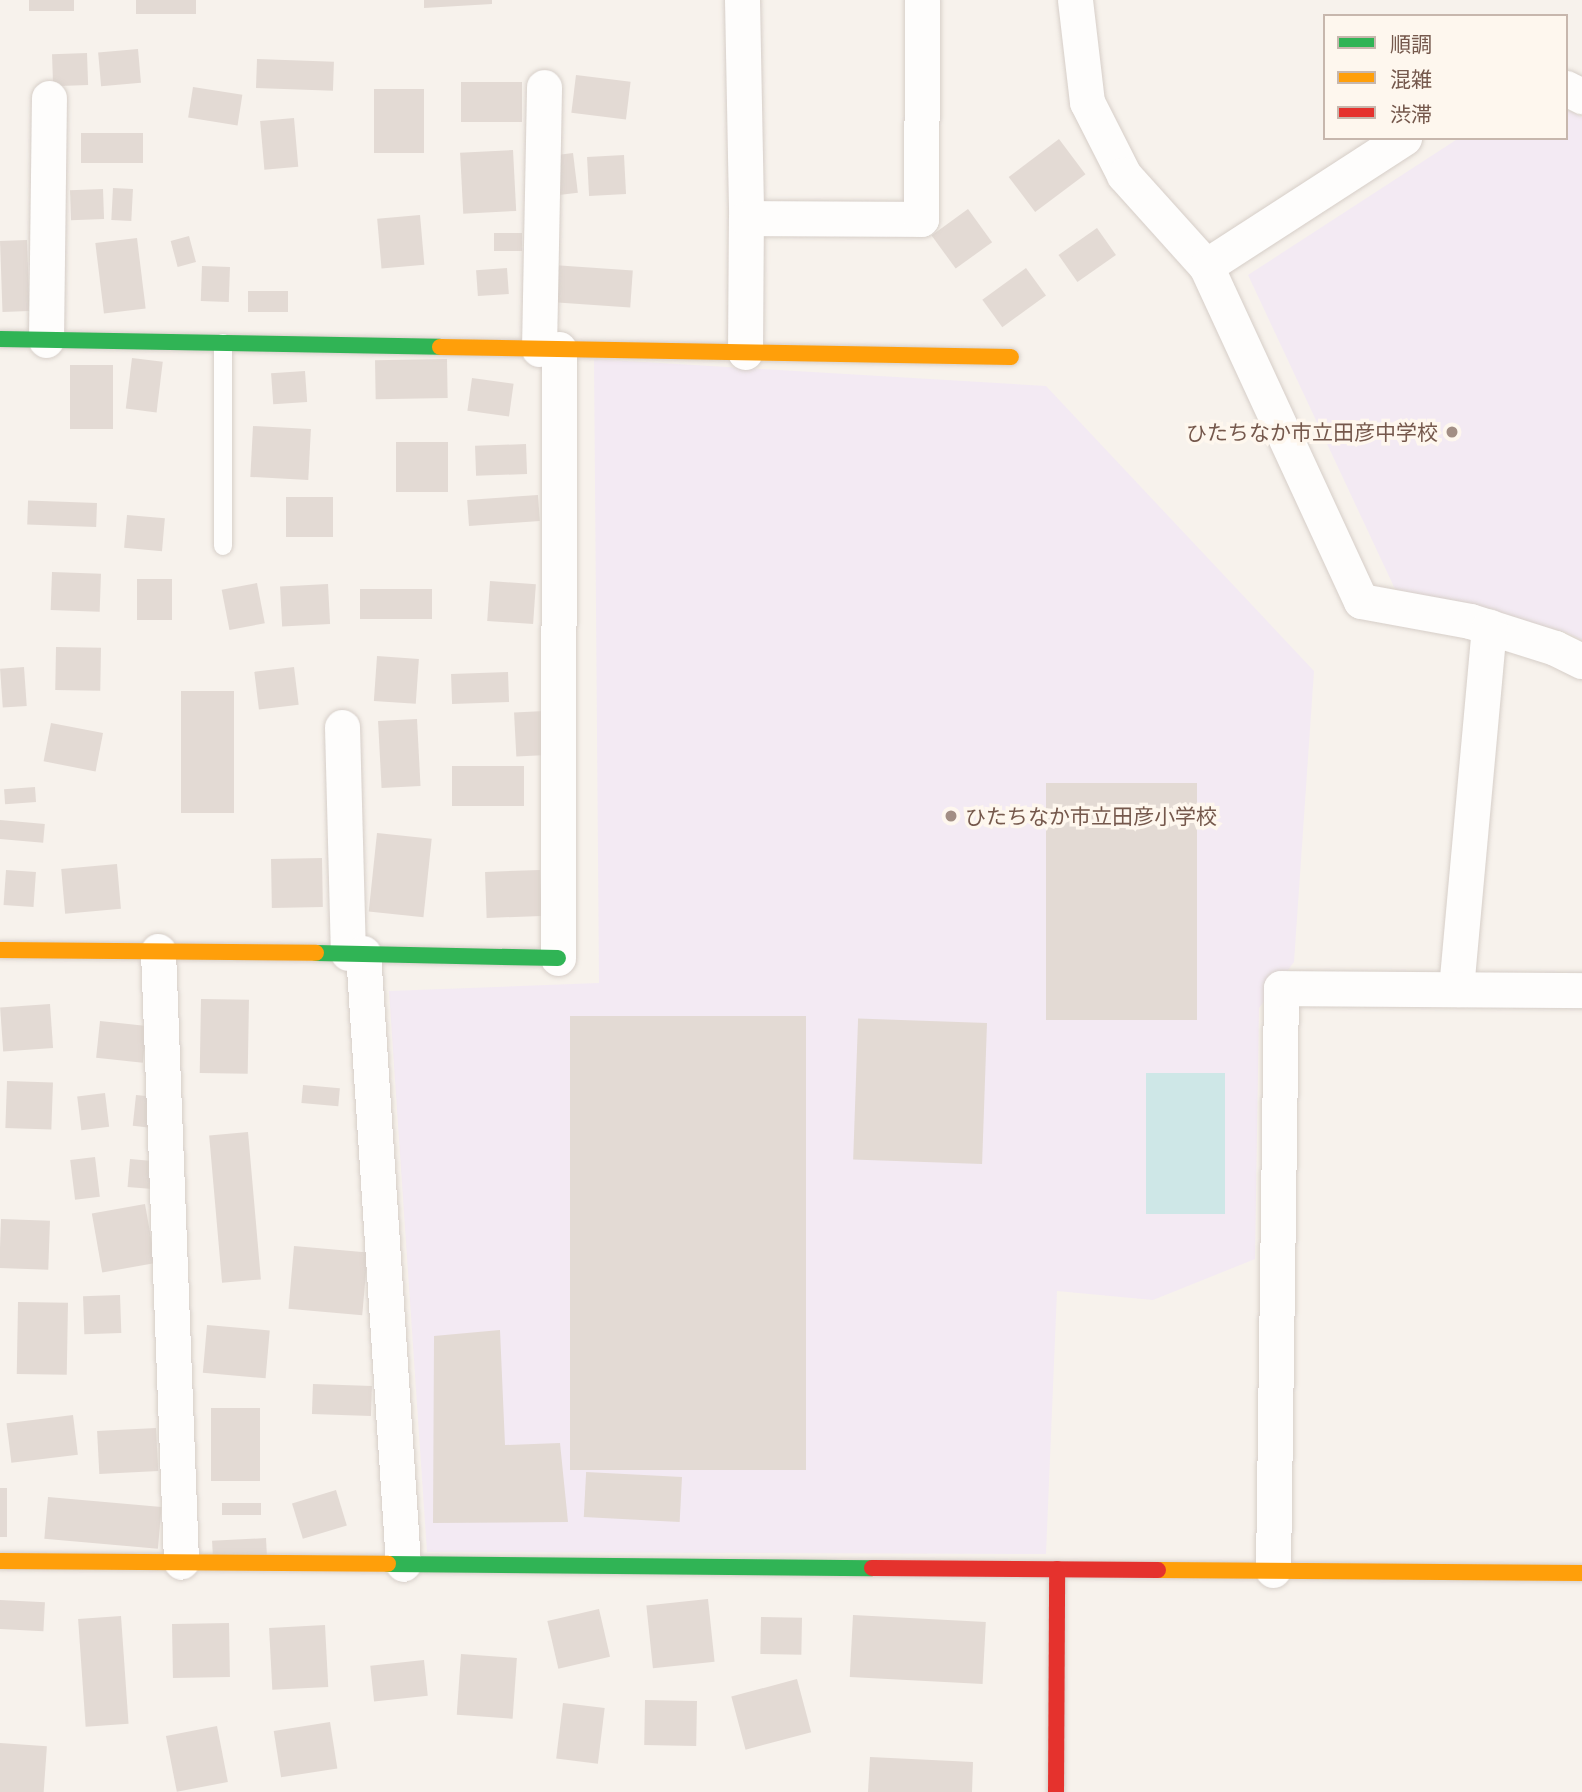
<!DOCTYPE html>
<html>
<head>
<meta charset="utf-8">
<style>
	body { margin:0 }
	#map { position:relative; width:1582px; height:1792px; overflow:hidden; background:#f7f2ec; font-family:"Open Sans","Noto Sans JP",sans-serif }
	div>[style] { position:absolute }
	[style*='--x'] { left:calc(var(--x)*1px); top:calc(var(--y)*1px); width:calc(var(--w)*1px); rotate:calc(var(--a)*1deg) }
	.education>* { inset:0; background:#f3eaf3 }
	.water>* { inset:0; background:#cee7e7; transform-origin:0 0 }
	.building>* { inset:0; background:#e3dad4; transform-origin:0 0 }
	.roads { filter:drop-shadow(0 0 2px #d6cec8) drop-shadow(0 0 2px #d6cec8) }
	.lane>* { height:18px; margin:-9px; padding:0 9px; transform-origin:9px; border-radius:9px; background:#fefdfc }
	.street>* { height:35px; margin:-17.5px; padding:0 17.5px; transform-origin:17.5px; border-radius:17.5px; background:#fefdfc }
	.fast>* { height:16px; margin:-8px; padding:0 8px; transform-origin:8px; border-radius:8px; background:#30b455 }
	.slow>* { height:16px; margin:-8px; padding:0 8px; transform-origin:8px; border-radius:8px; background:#ff9f0a }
	.jam>* { height:16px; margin:-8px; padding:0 8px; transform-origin:8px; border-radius:8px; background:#e5322d }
	.dots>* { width:19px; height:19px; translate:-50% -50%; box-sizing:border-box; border:4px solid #fef7ee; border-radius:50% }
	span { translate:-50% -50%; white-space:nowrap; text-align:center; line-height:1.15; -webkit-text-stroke:7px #fef7ee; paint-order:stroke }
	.poi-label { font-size:21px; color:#75584c }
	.right { translate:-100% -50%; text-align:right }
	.left { translate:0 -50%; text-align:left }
	.legend { position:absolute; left:1323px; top:14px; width:245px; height:126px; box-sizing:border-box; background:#fef7ee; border:2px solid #c7b7ad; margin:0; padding:9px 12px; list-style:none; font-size:21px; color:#75584c }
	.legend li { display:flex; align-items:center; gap:14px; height:35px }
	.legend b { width:35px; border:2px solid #c7b7ad }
</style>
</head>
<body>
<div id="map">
	<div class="education">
		<div style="clip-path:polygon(1566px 109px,1582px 117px,1582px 640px,1565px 632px,1395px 589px,1248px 275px,1459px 138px,1566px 138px)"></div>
		<div style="clip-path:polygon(594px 359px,1046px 386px,1314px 671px,1294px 962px,1259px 1008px,1255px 1259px,1153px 1300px,1057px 1291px,1046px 1554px,427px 1552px,389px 991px,599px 983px)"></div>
	</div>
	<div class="water">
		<div style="left:1146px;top:1073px;width:79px;height:141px"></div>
	</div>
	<div class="building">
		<div style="left:29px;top:0;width:45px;height:11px"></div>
		<div style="left:136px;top:0;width:60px;height:14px"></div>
		<div style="clip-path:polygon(424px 0,492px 0,492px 4px,424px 8px)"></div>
		<div style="left:138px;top:49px;width:34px;height:40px;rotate:85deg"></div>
		<div style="left:87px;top:53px;width:32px;height:35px;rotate:88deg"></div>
		<div style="left:257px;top:59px;width:77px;height:29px;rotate:2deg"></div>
		<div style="left:576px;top:75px;width:55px;height:38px;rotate:7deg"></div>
		<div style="left:461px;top:82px;width:61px;height:40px"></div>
		<div style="left:193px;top:87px;width:50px;height:31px;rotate:9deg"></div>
		<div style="left:374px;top:89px;width:50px;height:64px"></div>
		<div style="left:294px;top:118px;width:49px;height:34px;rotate:85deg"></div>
		<div style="left:81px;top:133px;width:62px;height:30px"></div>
		<div style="left:1059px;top:139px;width:44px;height:63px;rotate:53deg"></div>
		<div style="left:513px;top:150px;width:61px;height:53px;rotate:87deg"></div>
		<div style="left:573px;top:153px;width:40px;height:34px;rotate:83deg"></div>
		<div style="left:624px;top:155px;width:39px;height:37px;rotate:87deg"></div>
		<div style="left:113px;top:188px;width:20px;height:32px;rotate:3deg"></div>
		<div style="left:103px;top:189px;width:30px;height:33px;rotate:88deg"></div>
		<div style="left:968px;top:209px;width:41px;height:45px;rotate:54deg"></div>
		<div style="left:420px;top:215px;width:50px;height:43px;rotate:85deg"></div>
		<div style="left:1097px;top:228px;width:33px;height:47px;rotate:55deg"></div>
		<div style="left:522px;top:233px;width:18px;height:28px;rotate:90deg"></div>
		<div style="left:189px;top:236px;width:27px;height:19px;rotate:75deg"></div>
		<div style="left:137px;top:238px;width:71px;height:42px;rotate:83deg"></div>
		<div style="left:27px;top:240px;width:71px;height:27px;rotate:88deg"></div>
		<div style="left:553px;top:265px;width:80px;height:37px;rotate:4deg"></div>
		<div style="left:202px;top:266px;width:28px;height:35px;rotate:2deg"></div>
		<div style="left:507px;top:268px;width:26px;height:31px;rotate:86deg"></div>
		<div style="left:1026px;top:268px;width:34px;height:54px;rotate:54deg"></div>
		<div style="left:248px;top:291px;width:40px;height:21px"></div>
		<div style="left:132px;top:358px;width:31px;height:51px;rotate:7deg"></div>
		<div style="left:447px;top:359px;width:39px;height:72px;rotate:89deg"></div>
		<div style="left:70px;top:365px;width:43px;height:64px"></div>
		<div style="left:305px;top:371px;width:31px;height:34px;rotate:86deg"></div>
		<div style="left:472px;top:378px;width:42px;height:33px;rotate:8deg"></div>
		<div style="left:253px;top:426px;width:58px;height:51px;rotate:3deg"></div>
		<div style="left:396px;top:442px;width:52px;height:50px"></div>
		<div style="left:526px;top:444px;width:30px;height:51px;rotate:88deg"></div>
		<div style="left:538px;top:495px;width:26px;height:71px;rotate:86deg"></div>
		<div style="left:286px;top:497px;width:47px;height:40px"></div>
		<div style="left:97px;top:503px;width:24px;height:69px;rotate:92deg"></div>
		<div style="left:127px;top:515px;width:38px;height:33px;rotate:5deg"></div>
		<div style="left:52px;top:572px;width:49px;height:38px;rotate:2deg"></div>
		<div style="left:137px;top:579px;width:35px;height:41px"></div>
		<div style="left:490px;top:581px;width:46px;height:40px;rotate:4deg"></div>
		<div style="left:257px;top:583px;width:41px;height:36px;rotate:79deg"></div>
		<div style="left:328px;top:584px;width:40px;height:48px;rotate:87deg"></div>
		<div style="left:432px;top:589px;width:30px;height:72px;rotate:90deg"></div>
		<div style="left:56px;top:647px;width:45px;height:43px;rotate:1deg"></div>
		<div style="left:377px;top:656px;width:42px;height:45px;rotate:4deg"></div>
		<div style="left:24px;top:667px;width:39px;height:24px;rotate:86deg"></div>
		<div style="left:294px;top:667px;width:38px;height:40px;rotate:83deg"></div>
		<div style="left:508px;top:672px;width:30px;height:57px;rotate:88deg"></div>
		<div style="left:181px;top:691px;width:53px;height:122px"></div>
		<div style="left:545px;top:711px;width:44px;height:31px;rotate:87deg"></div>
		<div style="left:417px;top:719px;width:67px;height:39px;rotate:87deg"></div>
		<div style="left:51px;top:723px;width:53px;height:39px;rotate:11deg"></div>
		<div style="left:524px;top:766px;width:40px;height:72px;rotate:90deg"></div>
		<div style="left:1046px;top:783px;width:151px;height:237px"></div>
		<div style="left:35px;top:787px;width:15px;height:31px;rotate:86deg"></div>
		<div style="left:0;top:820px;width:45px;height:19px;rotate:5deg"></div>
		<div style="left:377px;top:833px;width:55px;height:79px;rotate:6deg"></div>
		<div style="left:322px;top:858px;width:49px;height:51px;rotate:89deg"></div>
		<div style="left:117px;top:864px;width:45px;height:56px;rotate:85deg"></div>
		<div style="left:6px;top:870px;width:30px;height:35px;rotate:4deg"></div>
		<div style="left:540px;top:870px;width:46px;height:55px;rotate:88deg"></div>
		<div style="left:201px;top:999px;width:48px;height:74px;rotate:1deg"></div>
		<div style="left:50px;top:1004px;width:44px;height:50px;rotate:86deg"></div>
		<div style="left:570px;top:1016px;width:236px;height:454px"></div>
		<div style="left:100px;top:1021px;width:47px;height:37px;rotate:6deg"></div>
		<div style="left:987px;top:1023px;width:141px;height:129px;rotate:92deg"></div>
		<div style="left:7px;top:1081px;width:46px;height:47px;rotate:2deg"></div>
		<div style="left:303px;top:1085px;width:37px;height:18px;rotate:5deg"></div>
		<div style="left:105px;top:1093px;width:34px;height:28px;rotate:83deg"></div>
		<div style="left:136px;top:1095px;width:27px;height:31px;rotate:6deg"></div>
		<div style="left:248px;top:1132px;width:148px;height:39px;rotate:85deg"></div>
		<div style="left:95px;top:1157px;width:40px;height:25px;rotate:83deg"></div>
		<div style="left:130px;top:1159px;width:25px;height:28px;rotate:5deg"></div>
		<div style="left:145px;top:1204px;width:60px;height:54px;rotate:80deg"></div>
		<div style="left:1px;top:1219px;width:49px;height:49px;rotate:2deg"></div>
		<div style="left:294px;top:1246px;width:74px;height:63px;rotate:5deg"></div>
		<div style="left:120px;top:1295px;width:38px;height:37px;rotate:88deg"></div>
		<div style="left:18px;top:1302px;width:50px;height:72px;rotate:1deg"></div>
		<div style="left:207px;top:1325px;width:63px;height:48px;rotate:5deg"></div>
		<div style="clip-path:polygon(500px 1330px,505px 1445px,560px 1443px,568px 1522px,433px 1523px,434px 1336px)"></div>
		<div style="left:313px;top:1384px;width:59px;height:30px;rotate:2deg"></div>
		<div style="left:260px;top:1408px;width:73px;height:49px;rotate:90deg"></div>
		<div style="left:73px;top:1415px;width:40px;height:67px;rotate:83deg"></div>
		<div style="left:156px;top:1428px;width:43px;height:59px;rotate:87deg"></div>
		<div style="left:682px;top:1477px;width:45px;height:96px;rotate:93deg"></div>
		<div style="left:0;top:1488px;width:7px;height:49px"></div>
		<div style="left:336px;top:1490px;width:37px;height:46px;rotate:73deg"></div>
		<div style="left:48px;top:1497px;width:114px;height:42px;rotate:5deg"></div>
		<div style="left:222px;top:1503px;width:39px;height:12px"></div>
		<div style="left:266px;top:1538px;width:22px;height:54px;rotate:87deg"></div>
		<div style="left:708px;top:1599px;width:63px;height:62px;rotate:84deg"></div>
		<div style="left:0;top:1600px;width:45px;height:29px;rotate:3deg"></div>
		<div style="left:599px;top:1609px;width:49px;height:53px;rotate:77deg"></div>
		<div style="left:853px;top:1615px;width:133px;height:62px;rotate:3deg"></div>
		<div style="left:121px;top:1616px;width:108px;height:43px;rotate:86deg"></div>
		<div style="left:761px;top:1617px;width:41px;height:37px;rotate:1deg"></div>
		<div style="left:229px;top:1623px;width:54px;height:57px;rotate:89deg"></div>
		<div style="left:325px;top:1625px;width:62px;height:56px;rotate:87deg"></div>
		<div style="left:461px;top:1654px;width:56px;height:61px;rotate:4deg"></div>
		<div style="left:424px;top:1660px;width:36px;height:54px;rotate:84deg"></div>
		<div style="left:797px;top:1679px;width:55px;height:68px;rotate:75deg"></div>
		<div style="left:645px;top:1700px;width:52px;height:45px;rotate:1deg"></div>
		<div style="left:563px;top:1703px;width:42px;height:56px;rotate:7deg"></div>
		<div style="left:330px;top:1722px;width:47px;height:57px;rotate:81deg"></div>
		<div style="left:217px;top:1726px;width:57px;height:52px;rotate:79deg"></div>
		<div style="left:0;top:1743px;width:47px;height:49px;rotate:4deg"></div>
		<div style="clip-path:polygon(870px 1757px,973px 1762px,972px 1792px,868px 1792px)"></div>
	</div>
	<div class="roads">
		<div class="lane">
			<div style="--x:223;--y:546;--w:203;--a:-90"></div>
		</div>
		<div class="street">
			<div style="--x:742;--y:0;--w:218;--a:88.9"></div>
			<div style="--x:1075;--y:0;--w:103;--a:83.3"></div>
			<div style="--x:1087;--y:102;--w:82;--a:63.1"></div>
			<div style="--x:1124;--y:175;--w:122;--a:48"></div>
			<div style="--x:1206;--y:266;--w:369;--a:65.2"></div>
			<div style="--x:1361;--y:601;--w:111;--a:10.4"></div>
			<div style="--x:1470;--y:621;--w:89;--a:17.6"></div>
			<div style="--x:1555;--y:648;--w:30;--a:26"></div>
			<div style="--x:1566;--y:88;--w:18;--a:27"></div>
			<div style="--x:1206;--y:266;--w:236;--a:-32.9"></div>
			<div style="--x:46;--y:340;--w:242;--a:-89.3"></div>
			<div style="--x:539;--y:349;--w:262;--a:-88.9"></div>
			<div style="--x:745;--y:352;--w:134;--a:-89.6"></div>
			<div style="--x:746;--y:218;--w:175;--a:0.3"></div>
			<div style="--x:921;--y:219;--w:219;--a:-89.7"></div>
			<div style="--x:342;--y:727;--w:226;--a:88.5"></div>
			<div style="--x:158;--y:951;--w:611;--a:87.84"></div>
			<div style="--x:363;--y:953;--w:612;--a:86.25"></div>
			<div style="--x:558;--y:958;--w:609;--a:-89.91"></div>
			<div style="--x:1456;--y:989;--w:364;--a:-84.8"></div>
			<div style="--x:1273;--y:1570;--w:582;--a:-89.21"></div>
			<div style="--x:1281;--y:988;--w:301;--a:0.4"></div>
		</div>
		<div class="fast">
			<div style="--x:0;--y:339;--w:440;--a:1"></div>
			<div style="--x:316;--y:953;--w:242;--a:1.2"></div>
			<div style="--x:388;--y:1564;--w:484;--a:0.5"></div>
		</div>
		<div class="slow">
			<div style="--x:440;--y:347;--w:571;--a:1"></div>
			<div style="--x:0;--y:950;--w:316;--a:0.5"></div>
			<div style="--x:0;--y:1561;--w:388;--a:0.4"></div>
			<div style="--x:1158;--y:1570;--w:424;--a:0.4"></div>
		</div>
		<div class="jam">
			<div style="--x:872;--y:1568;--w:286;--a:0.4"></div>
			<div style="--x:1056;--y:1792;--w:223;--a:-89.7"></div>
		</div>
	</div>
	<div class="dots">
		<div style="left:1452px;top:432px;background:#a28e84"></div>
		<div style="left:951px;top:816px;background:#a28e84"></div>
	</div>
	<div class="poi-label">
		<span class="right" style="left:1438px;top:432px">ひたちなか市立田彦中学校</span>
		<span class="left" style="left:965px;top:816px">ひたちなか市立田彦小学校</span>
	</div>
	<ul class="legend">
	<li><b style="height:9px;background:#30b455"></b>順調</li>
	<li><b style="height:9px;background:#ff9f0a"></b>混雑</li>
	<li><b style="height:9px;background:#e5322d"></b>渋滞</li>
	</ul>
</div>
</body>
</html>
